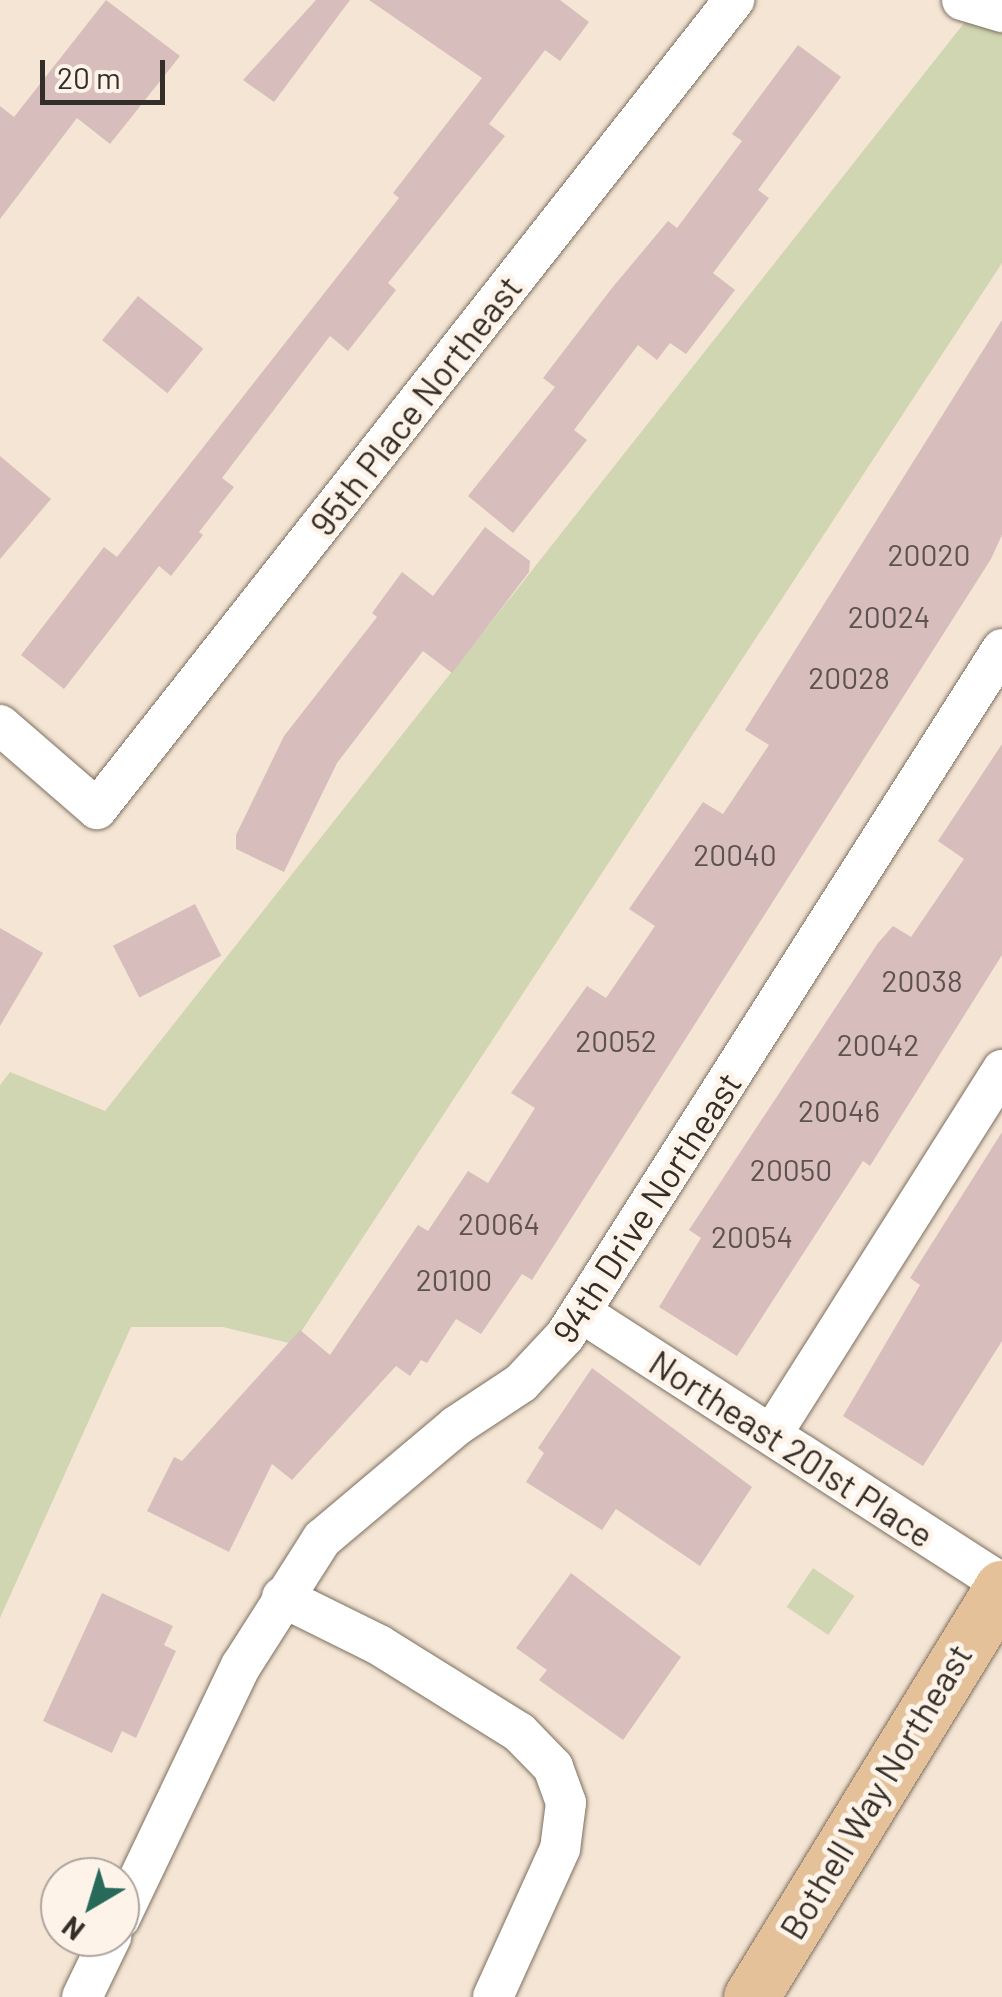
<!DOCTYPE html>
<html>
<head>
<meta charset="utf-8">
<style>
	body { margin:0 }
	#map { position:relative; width:1002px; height:1997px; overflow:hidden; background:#f5e5d4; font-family:Barlow,sans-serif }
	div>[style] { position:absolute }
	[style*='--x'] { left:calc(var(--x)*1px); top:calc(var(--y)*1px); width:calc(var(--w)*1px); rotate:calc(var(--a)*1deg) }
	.green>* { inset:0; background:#d0d6b1; transform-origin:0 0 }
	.building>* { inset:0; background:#d7bebc; transform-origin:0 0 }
	.roads { filter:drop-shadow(0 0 2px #7d6f60) drop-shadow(0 0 2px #7d6f60) }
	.street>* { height:40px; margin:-20px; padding:0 20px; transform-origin:20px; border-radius:20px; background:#fff }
	.primary>* { height:55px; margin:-27.5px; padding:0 27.5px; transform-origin:27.5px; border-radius:27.5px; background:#e4c199 }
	span { translate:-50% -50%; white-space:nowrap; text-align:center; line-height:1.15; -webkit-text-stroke:10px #fdf3e9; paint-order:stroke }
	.number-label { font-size:30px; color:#5d524d }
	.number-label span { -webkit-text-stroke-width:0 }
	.street-label { font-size:35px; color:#342e28 }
	.north { position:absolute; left:40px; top:1857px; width:100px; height:100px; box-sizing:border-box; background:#fdf3e9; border:2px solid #ada49c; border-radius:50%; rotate:218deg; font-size:28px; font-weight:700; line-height:40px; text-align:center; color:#342e28 }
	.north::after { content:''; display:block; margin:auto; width:35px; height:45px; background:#286a5a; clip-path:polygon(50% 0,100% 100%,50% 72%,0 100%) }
	.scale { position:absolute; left:40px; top:60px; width:125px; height:45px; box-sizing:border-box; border:5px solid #342e28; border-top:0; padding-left:12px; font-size:30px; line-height:35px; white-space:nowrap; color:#342e28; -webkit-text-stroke:8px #fdf3e9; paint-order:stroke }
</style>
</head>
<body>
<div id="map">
	<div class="green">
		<div style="clip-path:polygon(976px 8px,1002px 12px,1002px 263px,293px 1344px,223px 1327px,131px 1327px,0 1618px,0 1085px,10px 1072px,105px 1111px)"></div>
		<div style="left:813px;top:1568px;width:50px;height:47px;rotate:34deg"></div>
	</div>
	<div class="building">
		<div style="clip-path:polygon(106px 0,180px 56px,110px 144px,77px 118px,0 219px,0 106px,14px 117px)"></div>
		<div style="clip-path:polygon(316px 0,350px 0,274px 102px,243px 80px)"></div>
		<div style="clip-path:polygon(369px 0,560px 0,589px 22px,560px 61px,545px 50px,489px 124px,505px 136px,388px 283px,396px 290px,348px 351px,330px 336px,222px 478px,234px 487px,199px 532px,203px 535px,171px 576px,159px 566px,64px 689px,21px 655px,104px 547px,117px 557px,399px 198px,393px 193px,482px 78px)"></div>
		<div style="clip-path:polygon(798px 45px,841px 77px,758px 190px,769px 198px,713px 273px,735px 290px,686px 354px,670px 343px,657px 360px,638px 345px,574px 430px,587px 440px,513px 533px,468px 496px,555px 387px,543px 378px,612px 288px,668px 221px,677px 228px,742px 141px,732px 134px)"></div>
		<div style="left:138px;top:296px;width:84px;height:57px;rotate:39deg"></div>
		<div style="clip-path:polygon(1002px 320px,1002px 535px,991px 559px,532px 1280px,522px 1274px,481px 1334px,456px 1319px,427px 1363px,421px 1360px,410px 1376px,396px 1366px,292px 1480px,272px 1464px,229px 1552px,147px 1511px,174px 1457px,182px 1461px,300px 1330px,330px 1355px,418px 1225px,428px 1231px,468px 1171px,488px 1183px,535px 1108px,511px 1093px,587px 986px,606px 998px,655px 926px,629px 909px,703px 802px,723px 814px,769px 745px,745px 730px)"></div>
		<div style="clip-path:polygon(0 456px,51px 499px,0 559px)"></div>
		<div style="clip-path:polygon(485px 527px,530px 561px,529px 572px,452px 673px,423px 651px,337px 763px,284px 872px,236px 849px,236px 835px,284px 736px,377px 617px,372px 613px,402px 572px,433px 596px)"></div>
		<div style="clip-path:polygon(1002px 744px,1002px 955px,870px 1166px,863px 1161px,737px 1356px,659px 1307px,701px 1238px,689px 1230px,878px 943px,893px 926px,911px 937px,964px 859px,938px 841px)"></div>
		<div style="left:195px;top:904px;width:58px;height:92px;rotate:63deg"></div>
		<div style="clip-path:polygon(0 928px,43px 953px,0 1026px)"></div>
		<div style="clip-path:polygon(1002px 1132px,1002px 1341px,923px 1466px,843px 1416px,920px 1285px,910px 1278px)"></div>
		<div style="clip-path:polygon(592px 1368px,752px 1487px,700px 1566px,616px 1509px,602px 1530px,526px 1482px,544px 1453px,538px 1448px)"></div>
		<div style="clip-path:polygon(571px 1573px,681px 1657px,623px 1740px,539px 1680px,547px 1670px,516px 1648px)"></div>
		<div style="clip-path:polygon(102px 1593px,173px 1626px,164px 1645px,176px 1651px,136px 1738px,122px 1731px,112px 1753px,43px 1721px)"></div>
	</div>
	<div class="roads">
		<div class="street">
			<div style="--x:962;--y:0;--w:42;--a:16.7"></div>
			<div style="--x:0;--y:725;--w:128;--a:40.9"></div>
			<div style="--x:97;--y:809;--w:1030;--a:-51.78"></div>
			<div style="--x:582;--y:1313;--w:500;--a:32.8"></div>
			<div style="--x:772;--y:1434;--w:431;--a:-57.7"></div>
			<div style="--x:282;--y:1597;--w:108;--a:26.3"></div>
			<div style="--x:379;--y:1645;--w:165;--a:31.9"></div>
			<div style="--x:519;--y:1732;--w:49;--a:45.8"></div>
			<div style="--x:553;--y:1767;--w:38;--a:70"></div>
			<div style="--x:566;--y:1803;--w:46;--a:97.4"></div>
			<div style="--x:560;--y:1849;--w:162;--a:114.4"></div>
			<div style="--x:120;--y:1918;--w:280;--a:-64.4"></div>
			<div style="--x:241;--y:1666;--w:151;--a:-57.5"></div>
			<div style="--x:322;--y:1539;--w:175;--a:-40.1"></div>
			<div style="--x:456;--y:1426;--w:78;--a:-33.5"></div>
			<div style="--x:521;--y:1383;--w:64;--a:-46.9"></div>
			<div style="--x:565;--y:1336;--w:814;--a:-57.54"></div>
			<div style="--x:82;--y:1997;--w:67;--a:-64.2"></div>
		</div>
		<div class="primary">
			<div style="--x:751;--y:1997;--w:480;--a:-58.5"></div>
		</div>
	</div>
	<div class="number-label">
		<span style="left:929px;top:554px">20020</span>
		<span style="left:889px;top:616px">20024</span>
		<span style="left:849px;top:677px">20028</span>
		<span style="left:735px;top:854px">20040</span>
		<span style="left:922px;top:980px">20038</span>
		<span style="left:616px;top:1040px">20052</span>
		<span style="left:878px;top:1044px">20042</span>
		<span style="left:839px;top:1110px">20046</span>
		<span style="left:791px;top:1169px">20050</span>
		<span style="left:499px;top:1223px">20064</span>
		<span style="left:752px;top:1236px">20054</span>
		<span style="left:454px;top:1279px">20100</span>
	</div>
	<div class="street-label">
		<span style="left:415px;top:405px;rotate:-52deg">95th Place Northeast</span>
		<span style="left:646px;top:1207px;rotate:-57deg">94th Drive Northeast</span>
		<span style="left:792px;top:1448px;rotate:33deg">Northeast 201st Place</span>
		<span style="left:875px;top:1791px;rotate:-59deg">Bothell Way Northeast</span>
	</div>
	<div class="north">N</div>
	<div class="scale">20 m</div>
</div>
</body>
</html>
